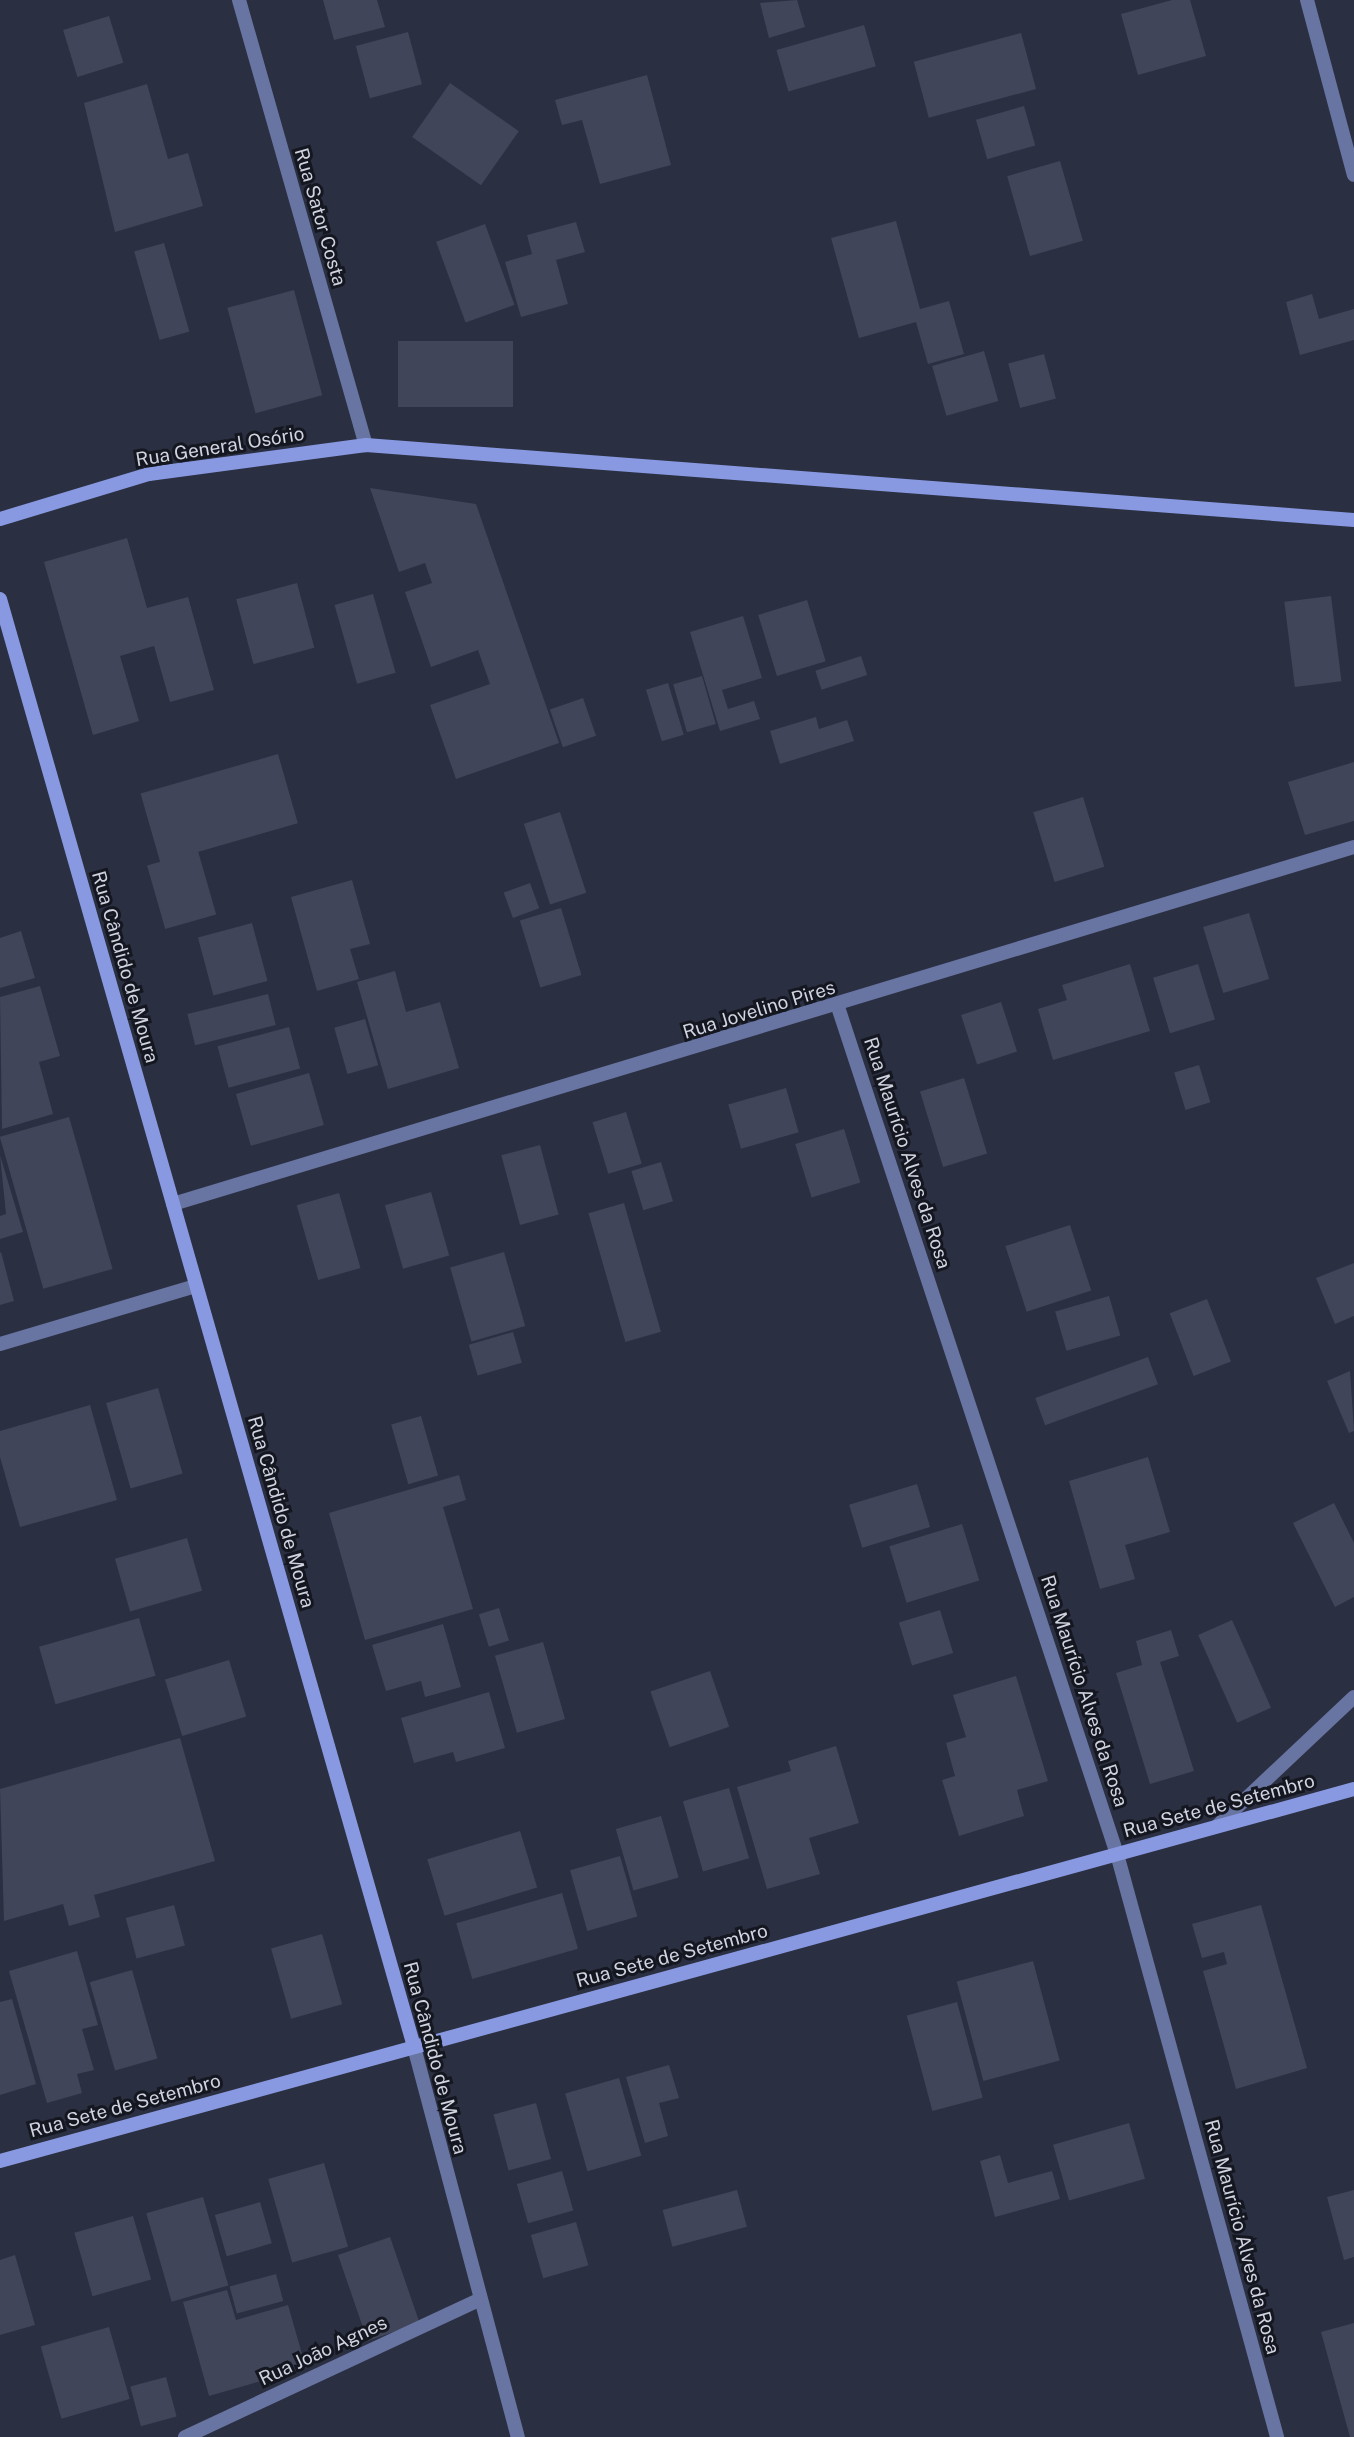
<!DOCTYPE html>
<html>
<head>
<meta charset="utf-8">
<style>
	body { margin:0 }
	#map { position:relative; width:1354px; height:2437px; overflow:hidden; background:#2a2f41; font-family:"Public Sans",sans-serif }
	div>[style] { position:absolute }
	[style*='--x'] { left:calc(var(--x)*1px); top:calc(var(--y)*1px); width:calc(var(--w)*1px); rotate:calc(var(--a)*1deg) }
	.building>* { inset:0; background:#404559; transform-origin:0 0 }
	.street>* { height:14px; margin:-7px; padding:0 7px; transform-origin:7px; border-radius:7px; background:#6874a1 }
	.secondary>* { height:14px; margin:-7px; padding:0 7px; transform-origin:7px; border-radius:7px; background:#8899e1 }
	span { translate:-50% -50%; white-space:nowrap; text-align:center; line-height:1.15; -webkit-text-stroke:6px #151720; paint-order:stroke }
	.street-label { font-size:19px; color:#d0d4e0 }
</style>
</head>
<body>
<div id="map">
	<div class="building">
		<div style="clip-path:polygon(323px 0,377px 0,385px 27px,334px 40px)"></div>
		<div style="clip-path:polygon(797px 0,805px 27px,769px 38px,760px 3px)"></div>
		<div style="clip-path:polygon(1172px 0,1190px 0,1206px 56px,1138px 75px,1121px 14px)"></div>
		<div style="left:109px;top:16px;width:49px;height:48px;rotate:73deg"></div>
		<div style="left:864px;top:25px;width:43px;height:91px;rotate:74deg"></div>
		<div style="left:408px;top:32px;width:54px;height:54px;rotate:75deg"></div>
		<div style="left:1021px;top:33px;width:58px;height:111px;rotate:75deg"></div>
		<div style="clip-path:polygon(647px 75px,671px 165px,600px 184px,582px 120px,562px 125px,555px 100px)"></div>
		<div style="left:450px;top:83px;width:84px;height:66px;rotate:35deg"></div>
		<div style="clip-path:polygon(147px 84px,168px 159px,188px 153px,203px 206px,115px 232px,84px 103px)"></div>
		<div style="left:1024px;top:106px;width:41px;height:50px;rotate:74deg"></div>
		<div style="left:1060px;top:161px;width:83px;height:55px;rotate:74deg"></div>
		<div style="clip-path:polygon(896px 221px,920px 309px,949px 301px,964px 354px,928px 364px,916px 322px,859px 338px,831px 238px)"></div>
		<div style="clip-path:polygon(576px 222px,585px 252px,556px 260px,568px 304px,521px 317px,505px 262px,532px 254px,527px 235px)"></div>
		<div style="left:485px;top:224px;width:86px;height:52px;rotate:70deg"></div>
		<div style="left:164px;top:243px;width:92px;height:31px;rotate:74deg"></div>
		<div style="left:294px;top:290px;width:109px;height:69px;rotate:75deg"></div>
		<div style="clip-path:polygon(1312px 294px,1319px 319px,1354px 309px,1354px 340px,1300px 355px,1286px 302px)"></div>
		<div style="left:398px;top:341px;width:115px;height:66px"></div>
		<div style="left:984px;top:351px;width:52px;height:54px;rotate:74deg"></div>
		<div style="left:1044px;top:354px;width:46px;height:37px;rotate:75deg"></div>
		<div style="clip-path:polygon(370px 488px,476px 504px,559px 743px,456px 779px,430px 705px,490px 684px,478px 650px,431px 667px,405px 592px,432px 583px,425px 563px,399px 572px)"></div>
		<div style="clip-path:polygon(127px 538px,147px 608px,188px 597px,214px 690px,170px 702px,154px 646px,120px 656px,139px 721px,93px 735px,44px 562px)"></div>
		<div style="left:297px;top:583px;width:67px;height:63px;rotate:75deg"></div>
		<div style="left:373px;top:594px;width:82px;height:40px;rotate:74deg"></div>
		<div style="left:1331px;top:596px;width:86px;height:47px;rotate:83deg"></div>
		<div style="left:807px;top:600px;width:64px;height:51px;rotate:73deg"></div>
		<div style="clip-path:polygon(743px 616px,762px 678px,722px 690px,728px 709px,754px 701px,760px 719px,720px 731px,690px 632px)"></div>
		<div style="left:861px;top:656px;width:20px;height:48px;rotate:72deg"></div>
		<div style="left:702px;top:676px;width:50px;height:30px;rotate:74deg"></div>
		<div style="left:668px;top:683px;width:54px;height:23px;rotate:73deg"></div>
		<div style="left:583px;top:698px;width:40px;height:35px;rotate:71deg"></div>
		<div style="clip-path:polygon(816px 717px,819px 729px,847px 720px,854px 741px,780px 764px,770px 731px)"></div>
		<div style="left:278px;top:754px;width:72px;height:143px;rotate:74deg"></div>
		<div style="clip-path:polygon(1354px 762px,1354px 821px,1305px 835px,1288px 782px)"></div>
		<div style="left:1083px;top:797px;width:73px;height:52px;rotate:73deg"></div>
		<div style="left:560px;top:812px;width:85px;height:38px;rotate:72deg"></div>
		<div style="left:198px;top:851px;width:66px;height:53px;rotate:74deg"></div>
		<div style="clip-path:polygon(352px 880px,370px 944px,350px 949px,359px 979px,317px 991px,291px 897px)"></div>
		<div style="left:530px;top:883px;width:27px;height:28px;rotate:70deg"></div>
		<div style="left:561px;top:908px;width:70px;height:43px;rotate:73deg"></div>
		<div style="left:1249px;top:913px;width:69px;height:48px;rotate:73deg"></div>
		<div style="left:252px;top:923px;width:60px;height:56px;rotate:75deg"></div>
		<div style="clip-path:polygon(21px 931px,35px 978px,0 988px,0 938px)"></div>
		<div style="clip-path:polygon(1130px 964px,1150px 1031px,1053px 1060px,1038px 1009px,1067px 1000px,1062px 985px)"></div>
		<div style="left:1198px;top:964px;width:58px;height:47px;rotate:73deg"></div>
		<div style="clip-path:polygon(395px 971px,406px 1012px,440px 1002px,459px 1068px,388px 1089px,357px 982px)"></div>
		<div style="clip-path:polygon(40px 986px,60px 1056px,39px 1062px,53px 1114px,2px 1129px,0 997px)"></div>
		<div style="left:268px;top:994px;width:32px;height:83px;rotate:76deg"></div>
		<div style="left:1001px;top:1002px;width:52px;height:42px;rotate:72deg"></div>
		<div style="left:365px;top:1019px;width:48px;height:32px;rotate:74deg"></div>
		<div style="left:289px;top:1027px;width:43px;height:74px;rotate:75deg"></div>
		<div style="left:1199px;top:1065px;width:39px;height:26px;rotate:73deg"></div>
		<div style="left:309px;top:1073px;width:54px;height:76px;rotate:74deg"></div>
		<div style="left:964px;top:1078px;width:79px;height:46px;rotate:73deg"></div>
		<div style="left:786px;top:1088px;width:46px;height:60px;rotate:74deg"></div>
		<div style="left:626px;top:1112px;width:54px;height:35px;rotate:73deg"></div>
		<div style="left:69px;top:1117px;width:158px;height:72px;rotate:74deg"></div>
		<div style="left:844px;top:1129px;width:56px;height:51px;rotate:73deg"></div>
		<div style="left:540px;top:1145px;width:72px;height:40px;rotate:75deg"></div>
		<div style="clip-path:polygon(0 1155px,23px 1232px,0 1239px,0 1216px,6px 1214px)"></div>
		<div style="left:661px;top:1162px;width:41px;height:31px;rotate:73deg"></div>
		<div style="left:431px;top:1192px;width:66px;height:48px;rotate:74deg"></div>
		<div style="left:339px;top:1193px;width:78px;height:44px;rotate:74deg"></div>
		<div style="left:624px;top:1203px;width:134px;height:37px;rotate:74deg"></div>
		<div style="left:1070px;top:1225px;width:69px;height:68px;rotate:72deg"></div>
		<div style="clip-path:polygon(1px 1252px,14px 1301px,0 1305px,0 1253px)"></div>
		<div style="left:504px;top:1252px;width:77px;height:56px;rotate:74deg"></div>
		<div style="clip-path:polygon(1354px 1263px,1354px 1316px,1335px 1324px,1316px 1278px)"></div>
		<div style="left:1109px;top:1296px;width:41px;height:56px;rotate:74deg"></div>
		<div style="left:1207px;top:1299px;width:67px;height:40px;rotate:69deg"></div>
		<div style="left:513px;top:1332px;width:32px;height:46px;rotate:74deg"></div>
		<div style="left:1148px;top:1357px;width:29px;height:120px;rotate:70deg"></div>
		<div style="clip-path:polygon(1350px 1371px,1354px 1431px,1349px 1433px,1327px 1381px)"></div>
		<div style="left:158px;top:1388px;width:89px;height:54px;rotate:74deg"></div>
		<div style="clip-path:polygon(90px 1405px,117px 1500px,20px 1527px,0 1457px,0 1431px)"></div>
		<div style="left:421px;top:1416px;width:62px;height:31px;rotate:74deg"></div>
		<div style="clip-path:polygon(1148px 1457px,1170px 1532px,1125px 1545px,1135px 1579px,1100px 1589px,1069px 1481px)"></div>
		<div style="clip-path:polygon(459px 1475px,466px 1500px,443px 1507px,473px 1609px,365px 1640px,329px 1513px)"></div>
		<div style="left:917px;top:1484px;width:45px;height:71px;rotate:73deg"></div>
		<div style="clip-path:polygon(1334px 1503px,1354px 1543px,1354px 1597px,1335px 1607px,1293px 1523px)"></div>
		<div style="left:962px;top:1524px;width:59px;height:76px;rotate:73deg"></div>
		<div style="left:187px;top:1538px;width:55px;height:75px;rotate:74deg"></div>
		<div style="left:499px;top:1608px;width:34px;height:21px;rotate:73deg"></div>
		<div style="left:940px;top:1610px;width:45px;height:43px;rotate:73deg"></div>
		<div style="left:139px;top:1618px;width:60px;height:104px;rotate:74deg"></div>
		<div style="left:1232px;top:1620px;width:96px;height:37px;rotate:66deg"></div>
		<div style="clip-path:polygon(443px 1624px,461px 1687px,425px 1697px,421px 1681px,386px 1691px,372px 1645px)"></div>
		<div style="clip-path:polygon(1171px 1630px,1179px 1656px,1160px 1662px,1194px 1771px,1150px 1784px,1116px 1673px,1142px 1665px,1136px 1641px)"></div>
		<div style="left:543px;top:1642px;width:80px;height:50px;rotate:74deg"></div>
		<div style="left:229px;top:1660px;width:59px;height:67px;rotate:73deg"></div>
		<div style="left:710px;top:1671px;width:59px;height:63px;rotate:71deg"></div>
		<div style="clip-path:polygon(1016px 1676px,1048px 1781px,1017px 1790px,1024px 1816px,959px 1836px,942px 1780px,955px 1776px,946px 1743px,966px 1737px,953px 1695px)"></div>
		<div style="clip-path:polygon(489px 1692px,505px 1748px,456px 1762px,453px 1752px,414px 1763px,401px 1718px)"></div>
		<div style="clip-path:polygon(180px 1738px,215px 1861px,94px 1895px,100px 1917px,69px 1926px,63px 1904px,4px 1921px,0 1789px)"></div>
		<div style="clip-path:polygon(836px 1746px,859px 1823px,809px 1838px,820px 1874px,767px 1889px,737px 1787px,791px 1771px,788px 1761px)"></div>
		<div style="left:729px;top:1788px;width:73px;height:48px;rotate:74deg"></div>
		<div style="left:661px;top:1816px;width:64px;height:47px;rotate:74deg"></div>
		<div style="left:520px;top:1831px;width:59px;height:97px;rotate:73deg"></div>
		<div style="left:620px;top:1856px;width:63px;height:52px;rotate:74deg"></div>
		<div style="left:562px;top:1893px;width:58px;height:110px;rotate:74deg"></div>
		<div style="left:174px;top:1905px;width:42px;height:50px;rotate:75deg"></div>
		<div style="clip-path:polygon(1261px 1905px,1307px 2068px,1236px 2089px,1203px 1971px,1227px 1964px,1224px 1952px,1202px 1958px,1192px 1924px)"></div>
		<div style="left:322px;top:1934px;width:73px;height:53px;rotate:74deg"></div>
		<div style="clip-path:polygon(77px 1951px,98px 2025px,82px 2029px,94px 2070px,77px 2074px,82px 2093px,47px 2103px,9px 1971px)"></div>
		<div style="left:1033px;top:1961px;width:103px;height:79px;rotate:75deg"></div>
		<div style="left:132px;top:1970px;width:92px;height:44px;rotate:74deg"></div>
		<div style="clip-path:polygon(12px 1999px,36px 2084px,0 2095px,0 2002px)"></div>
		<div style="left:957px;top:2002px;width:99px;height:52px;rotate:75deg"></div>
		<div style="clip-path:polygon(669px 2065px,679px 2098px,659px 2103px,668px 2136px,645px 2143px,626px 2077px)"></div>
		<div style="left:619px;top:2078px;width:81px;height:56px;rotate:74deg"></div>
		<div style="left:536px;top:2103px;width:58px;height:44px;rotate:75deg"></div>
		<div style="left:1129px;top:2123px;width:58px;height:79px;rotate:74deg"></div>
		<div style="clip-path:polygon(1000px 2155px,1008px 2183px,1052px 2171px,1060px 2199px,995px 2217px,980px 2161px)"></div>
		<div style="left:324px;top:2163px;width:87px;height:58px;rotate:74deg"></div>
		<div style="left:562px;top:2171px;width:41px;height:47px;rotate:74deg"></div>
		<div style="left:737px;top:2190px;width:38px;height:77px;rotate:75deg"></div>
		<div style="clip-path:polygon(1354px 2190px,1354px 2257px,1344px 2260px,1327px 2197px)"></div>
		<div style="left:203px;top:2197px;width:92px;height:59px;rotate:74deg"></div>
		<div style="left:260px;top:2202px;width:43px;height:47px;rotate:74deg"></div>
		<div style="left:133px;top:2216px;width:66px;height:61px;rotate:74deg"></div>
		<div style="left:576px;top:2222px;width:45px;height:47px;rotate:74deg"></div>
		<div style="left:390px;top:2237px;width:91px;height:55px;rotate:71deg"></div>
		<div style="clip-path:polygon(15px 2255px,35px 2325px,0 2335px,0 2260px)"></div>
		<div style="left:276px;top:2274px;width:28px;height:48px;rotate:75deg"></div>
		<div style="clip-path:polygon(227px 2290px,236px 2320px,288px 2305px,306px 2368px,209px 2396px,183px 2302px)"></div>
		<div style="clip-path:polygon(1354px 2323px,1354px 2437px,1350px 2437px,1321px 2332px)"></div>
		<div style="left:109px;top:2327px;width:75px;height:71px;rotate:74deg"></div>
		<div style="left:166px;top:2377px;width:41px;height:37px;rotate:75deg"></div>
	</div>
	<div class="street">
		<div style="--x:239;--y:0;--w:463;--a:74.1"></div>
		<div style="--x:1307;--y:0;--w:181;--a:75"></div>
		<div style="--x:838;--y:1007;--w:892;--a:71.77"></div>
		<div style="--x:1117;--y:1854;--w:605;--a:74.65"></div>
		<div style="--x:173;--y:1204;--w:1234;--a:-16.82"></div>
		<div style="--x:0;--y:1344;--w:204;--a:-16.5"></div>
		<div style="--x:1217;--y:1826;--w:188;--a:-43.3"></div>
		<div style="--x:414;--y:2047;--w:404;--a:75.1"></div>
		<div style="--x:185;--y:2437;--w:322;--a:-25"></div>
	</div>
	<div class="secondary">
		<div style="--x:0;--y:519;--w:156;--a:-16.8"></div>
		<div style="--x:149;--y:474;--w:219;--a:-7.6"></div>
		<div style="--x:366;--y:445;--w:991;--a:4.34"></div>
		<div style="--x:0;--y:599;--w:1506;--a:74.04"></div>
		<div style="--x:0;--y:2161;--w:1404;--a:-15.36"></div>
	</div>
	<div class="street-label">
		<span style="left:320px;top:217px;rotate:74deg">Rua Sator Costa</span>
		<span style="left:220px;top:447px;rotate:-9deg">Rua General Osório</span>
		<span style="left:125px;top:967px;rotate:74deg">Rua Cândido de Moura</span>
		<span style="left:759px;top:1010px;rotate:-17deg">Rua Jovelino Pires</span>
		<span style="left:907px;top:1153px;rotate:72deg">Rua Maurício Alves da Rosa</span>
		<span style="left:281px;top:1512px;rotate:74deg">Rua Cândido de Moura</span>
		<span style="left:1084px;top:1691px;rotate:72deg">Rua Maurício Alves da Rosa</span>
		<span style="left:1219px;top:1806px;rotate:-15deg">Rua Sete de Setembro</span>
		<span style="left:672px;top:1956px;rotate:-15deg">Rua Sete de Setembro</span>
		<span style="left:435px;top:2058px;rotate:75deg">Rua Cândido de Moura</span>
		<span style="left:125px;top:2106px;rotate:-15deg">Rua Sete de Setembro</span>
		<span style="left:1242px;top:2237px;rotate:75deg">Rua Maurício Alves da Rosa</span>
		<span style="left:323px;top:2351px;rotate:-25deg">Rua João Agnes</span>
	</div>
</div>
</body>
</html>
